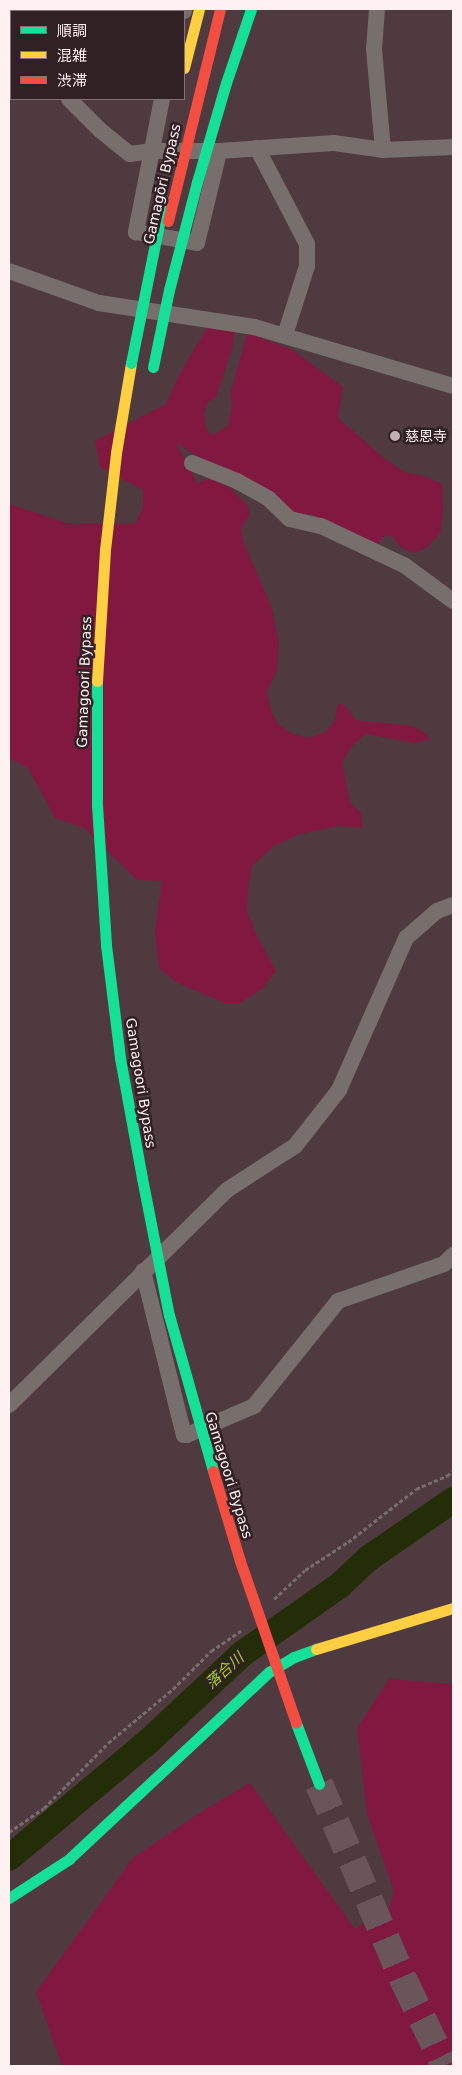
<!DOCTYPE html>
<html>
<head>
<meta charset="utf-8">
<style>
	body { margin:0 }
	#map { position:relative; width:462px; height:2075px; overflow:hidden; background:#4f3a3f; font-family:"DejaVu Sans","Noto Sans JP",sans-serif }
	div>[style] { position:absolute }
	[style*='--x'] { left:calc(var(--x)*1px); top:calc(var(--y)*1px); width:calc(var(--w)*1px); rotate:calc(var(--a)*1deg) }
	.green>* { inset:0; background:#801840 }
	.river>* { height:26px; margin:-13px; padding:0 13px; transform-origin:13px; border-radius:13px; background:#232d07 }
	.highway-tunnel>* { height:28px; margin-top:-14px; transform-origin:0; background:repeating-linear-gradient(90deg,#69555a 0 28px,transparent 0 42px) }
	.path>* { height:2.5px; margin-top:-1.25px; transform-origin:0; background:repeating-linear-gradient(90deg,#766e6d 0 4px,transparent 0 6.5px) }
	.street>* { height:16px; margin:-8px; padding:0 8px; transform-origin:8px; border-radius:8px; background:#766f6b }
	.fast>* { height:11px; margin:-5.5px; padding:0 5.5px; transform-origin:5.5px; border-radius:5.5px; background:#16e098 }
	.slow>* { height:11px; margin:-5.5px; padding:0 5.5px; transform-origin:5.5px; border-radius:5.5px; background:#ffcf43 }
	.fast-bridge>* { height:11px; margin:-5.5px; padding:0 5.5px; transform-origin:5.5px; border-radius:5.5px; background:#16e098 }
	.jam-bridge>* { height:11px; margin:-5.5px; padding:0 5.5px; transform-origin:5.5px; border-radius:5.5px; background:#f24e42 }
	.dots>* { width:14px; height:14px; translate:-50% -50%; box-sizing:border-box; border:2px solid #312024; border-radius:50% }
	span { translate:-50% -50%; white-space:nowrap; text-align:center; line-height:1.15; -webkit-text-stroke:5px #312024; paint-order:stroke }
	.street-label { font-size:14px; color:#fff0f2 }
	.poi-label { font-size:14px; color:#fff0f2 }
	.left { translate:0 -50%; text-align:left }
	.water-label { font-size:15px; color:#a5d61f; font-style:italic }
	.frame { position:absolute; inset:0; border:10px solid #fff0f2; pointer-events:none }
	.legend { position:absolute; left:10px; top:10px; width:175px; height:90px; box-sizing:border-box; background:#312024; border:1px solid #837376; margin:0; padding:6px 9px; list-style:none; font-size:15px; color:#fff0f2 }
	.legend li { display:flex; align-items:center; gap:10px; height:25px }
	.legend b { width:25px; border:1px solid #837376 }
</style>
</head>
<body>
<div id="map">
	<div class="green">
		<div style="clip-path:polygon(208px 326px,235px 329px,232px 349px,216px 398px,208px 402px,204px 414px,206px 429px,212px 435px,228px 426px,232px 404px,230px 395px,247px 333px,291px 349px,343px 387px,338px 418px,384px 458px,404px 472px,424px 476px,442px 484px,443px 513px,440px 533px,428px 547px,414px 553px,402px 548px,391px 536px,385px 535px,376px 546px,313px 515px,295px 513px,242px 477px,196px 456px,176px 442px,197px 483px,209px 479px,226px 484px,247px 505px,250px 514px,241px 529px,244px 543px,271px 606px,279px 641px,277px 671px,267px 692px,271px 711px,278px 724px,291px 733px,308px 738px,326px 732px,335px 720px,338px 703px,346px 706px,356px 720px,412px 726px,427px 734px,430px 740px,414px 743px,366px 734px,353px 745px,342px 762px,350px 802px,361px 813px,363px 828px,339px 826px,300px 834px,274px 846px,252px 866px,248px 889px,247px 910px,256px 934px,276px 971px,262px 989px,240px 1003px,224px 1003px,176px 982px,159px 968px,155px 931px,162px 881px,137px 880px,84px 828px,55px 818px,28px 768px,9px 758px,9px 504px,67px 523px,135px 524px,143px 507px,143px 490px,100px 467px,95px 441px,166px 404px,179px 375px)"></div>
		<div style="clip-path:polygon(389px 1679px,453px 1684px,453px 2066px,62px 2066px,36px 1992px,133px 1858px,201px 1812px,250px 1783px,355px 1929px,389px 1908px,394px 1891px,367px 1814px,357px 1728px)"></div>
	</div>
	<div class="river">
		<div style="--x:9;--y:1858;--w:184;--a:-39.9"></div>
		<div style="--x:150;--y:1740;--w:126;--a:-43.1"></div>
		<div style="--x:242;--y:1654;--w:120;--a:-35.1"></div>
		<div style="--x:340;--y:1585;--w:40;--a:-43"></div>
		<div style="--x:369;--y:1558;--w:102;--a:-34.6"></div>
	</div>
	<div class="highway-tunnel">
		<div style="--x:319;--y:1784;--w:215;--a:66.7"></div>
		<div style="--x:404;--y:1981;--w:94;--a:64.2"></div>
	</div>
	<div class="path">
		<div style="--x:274;--y:1599;--w:42;--a:-43.1"></div>
		<div style="--x:305;--y:1570;--w:51;--a:-33.1"></div>
		<div style="--x:348;--y:1542;--w:86;--a:-37.9"></div>
		<div style="--x:416;--y:1489;--w:34;--a:-23"></div>
		<div style="--x:447;--y:1476;--w:8;--a:-40"></div>
		<div style="--x:9;--y:1832;--w:42;--a:-34.4"></div>
		<div style="--x:44;--y:1808;--w:91;--a:-45.4"></div>
		<div style="--x:108;--y:1743;--w:85;--a:-39.7"></div>
		<div style="--x:173;--y:1689;--w:54;--a:-45"></div>
		<div style="--x:211;--y:1651;--w:36;--a:-34"></div>
	</div>
	<div class="street">
		<div style="--x:377;--y:9;--w:40;--a:94.3"></div>
		<div style="--x:374;--y:49;--w:101;--a:84.9"></div>
		<div style="--x:184;--y:11;--w:2;--a:-90"></div>
		<div style="--x:9;--y:56;--w:3;--a:45"></div>
		<div style="--x:69;--y:99;--w:44;--a:45"></div>
		<div style="--x:100;--y:130;--w:38;--a:39"></div>
		<div style="--x:130;--y:154;--w:21;--a:-8"></div>
		<div style="--x:151;--y:151;--w:68;--a:0"></div>
		<div style="--x:219;--y:151;--w:115;--a:-4"></div>
		<div style="--x:334;--y:143;--w:49;--a:8.1"></div>
		<div style="--x:383;--y:150;--w:70;--a:-2.5"></div>
		<div style="--x:162;--y:99;--w:136;--a:101.1"></div>
		<div style="--x:136;--y:232;--w:62;--a:10.2"></div>
		<div style="--x:197;--y:243;--w:94;--a:-76.4"></div>
		<div style="--x:257;--y:148;--w:108;--a:62.5"></div>
		<div style="--x:307;--y:244;--w:22;--a:90"></div>
		<div style="--x:307;--y:266;--w:72;--a:107.7"></div>
		<div style="--x:9;--y:271;--w:96;--a:19.6"></div>
		<div style="--x:99;--y:303;--w:157;--a:8.8"></div>
		<div style="--x:254;--y:327;--w:208;--a:16.5"></div>
		<div style="--x:192;--y:463;--w:48;--a:21.8"></div>
		<div style="--x:237;--y:481;--w:37;--a:29"></div>
		<div style="--x:269;--y:499;--w:29;--a:44"></div>
		<div style="--x:290;--y:519;--w:32;--a:13"></div>
		<div style="--x:321;--y:526;--w:92;--a:25.2"></div>
		<div style="--x:404;--y:565;--w:61;--a:36.3"></div>
		<div style="--x:143;--y:1271;--w:169;--a:76"></div>
		<div style="--x:184;--y:1435;--w:3;--a:0"></div>
		<div style="--x:187;--y:1435;--w:73;--a:-23.4"></div>
		<div style="--x:254;--y:1406;--w:134;--a:-51.3"></div>
		<div style="--x:338;--y:1301;--w:112;--a:-19.2"></div>
		<div style="--x:444;--y:1264;--w:13;--a:-45"></div>
		<div style="--x:9;--y:1405;--w:306;--a:-44.6"></div>
		<div style="--x:227;--y:1190;--w:81;--a:-32.9"></div>
		<div style="--x:295;--y:1146;--w:71;--a:-51.8"></div>
		<div style="--x:339;--y:1090;--w:166;--a:-66.2"></div>
		<div style="--x:406;--y:938;--w:41;--a:-41.1"></div>
		<div style="--x:437;--y:911;--w:17;--a:-21"></div>
	</div>
	<div class="fast">
		<div style="--x:97;--y:681;--w:124;--a:90"></div>
		<div style="--x:97;--y:805;--w:140;--a:86.3"></div>
		<div style="--x:106;--y:945;--w:114;--a:82.9"></div>
		<div style="--x:120;--y:1058;--w:122;--a:79.6"></div>
		<div style="--x:296;--y:1723;--w:65;--a:69.3"></div>
		<div style="--x:9;--y:1898;--w:72;--a:-33"></div>
		<div style="--x:69;--y:1859;--w:274;--a:-43.1"></div>
		<div style="--x:269;--y:1672;--w:29;--a:-31"></div>
		<div style="--x:294;--y:1657;--w:23;--a:-20"></div>
	</div>
	<div class="slow">
		<div style="--x:184;--y:68;--w:61;--a:-75.7"></div>
		<div style="--x:97;--y:681;--w:131;--a:-86.5"></div>
		<div style="--x:105;--y:550;--w:98;--a:-83.5"></div>
		<div style="--x:116;--y:453;--w:91;--a:-80.5"></div>
		<div style="--x:316;--y:1649;--w:143;--a:-16.7"></div>
	</div>
	<div class="fast-bridge">
		<div style="--x:131;--y:363;--w:166;--a:-78.6"></div>
		<div style="--x:153;--y:367;--w:79;--a:-78.3"></div>
		<div style="--x:169;--y:290;--w:112;--a:-75.5"></div>
		<div style="--x:197;--y:182;--w:103;--a:-73.7"></div>
		<div style="--x:226;--y:83;--w:78;--a:-71.3"></div>
		<div style="--x:142;--y:1178;--w:140;--a:78.9"></div>
		<div style="--x:169;--y:1315;--w:162;--a:74.2"></div>
	</div>
	<div class="jam-bridge">
		<div style="--x:168;--y:221;--w:218;--a:-76.2"></div>
		<div style="--x:213;--y:1471;--w:94;--a:73.3"></div>
		<div style="--x:240;--y:1561;--w:171;--a:70.9"></div>
	</div>
	<div class="dots">
		<div style="left:395px;top:436px;background:#c1b0b3"></div>
	</div>
	<div class="street-label">
		<span style="left:162px;top:184px;rotate:-77deg">Gamagōri Bypass</span>
		<span style="left:84px;top:682px;rotate:-88deg">Gamagoori Bypass</span>
		<span style="left:141px;top:1083px;rotate:81deg">Gamagoori Bypass</span>
		<span style="left:229px;top:1475px;rotate:73deg">Gamagoori Bypass</span>
	</div>
	<div class="poi-label">
		<span class="left" style="left:405px;top:436px">慈恩寺</span>
	</div>
	<div class="water-label">
		<span style="left:225px;top:1671px;rotate:-42deg">落合川</span>
	</div>
	<div class="frame"></div>
	<ul class="legend">
	<li><b style="height:6px;background:#16e098"></b>順調</li>
	<li><b style="height:6px;background:#ffcf43"></b>混雑</li>
	<li><b style="height:6px;background:#f24e42"></b>渋滞</li>
	</ul>
</div>
</body>
</html>
